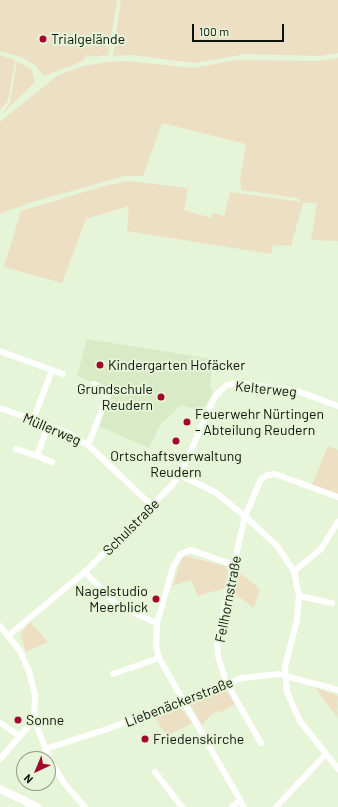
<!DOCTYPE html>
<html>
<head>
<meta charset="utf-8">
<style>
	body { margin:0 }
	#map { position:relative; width:338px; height:807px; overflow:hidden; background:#e6f4d7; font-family:Barlow,sans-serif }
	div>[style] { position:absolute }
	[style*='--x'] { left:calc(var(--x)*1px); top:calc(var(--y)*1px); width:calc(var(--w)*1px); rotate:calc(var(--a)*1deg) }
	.built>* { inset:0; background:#d8eac6 }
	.green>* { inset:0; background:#eddfc4 }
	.minor>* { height:6px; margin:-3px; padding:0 3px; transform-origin:3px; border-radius:3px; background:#fff }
	.major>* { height:8px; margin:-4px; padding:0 4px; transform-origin:4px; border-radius:4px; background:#fff }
	.dots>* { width:11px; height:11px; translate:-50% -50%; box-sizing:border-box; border:2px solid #e6f4d7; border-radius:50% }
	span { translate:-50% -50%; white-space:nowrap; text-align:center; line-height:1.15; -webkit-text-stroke:4px #e6f4d7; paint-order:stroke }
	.poi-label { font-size:14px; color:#0e1309 }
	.left { translate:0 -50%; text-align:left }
	.right { translate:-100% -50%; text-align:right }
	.street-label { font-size:14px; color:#0e1309 }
	.north { position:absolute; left:16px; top:751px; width:40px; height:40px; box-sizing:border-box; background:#e6f4d7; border:1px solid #909a85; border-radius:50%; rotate:224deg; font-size:11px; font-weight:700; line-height:16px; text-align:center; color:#0e1309 }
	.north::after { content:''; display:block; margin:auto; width:14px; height:18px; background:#a3052d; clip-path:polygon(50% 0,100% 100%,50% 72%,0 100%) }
	.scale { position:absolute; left:192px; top:24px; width:92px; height:18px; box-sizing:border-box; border:2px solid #0e1309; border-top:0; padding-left:5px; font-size:12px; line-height:14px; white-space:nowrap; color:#0e1309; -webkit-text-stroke:3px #e6f4d7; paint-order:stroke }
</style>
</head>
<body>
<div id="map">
	<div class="built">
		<div style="clip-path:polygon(87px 339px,213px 359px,210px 385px,213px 393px,202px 411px,181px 405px,160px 425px,149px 448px,99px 426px,113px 391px,77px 376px)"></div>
	</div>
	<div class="green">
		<div style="clip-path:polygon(0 0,117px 0,108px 55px,85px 57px,83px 61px,44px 76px,35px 65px,21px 57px,0 51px)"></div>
		<div style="clip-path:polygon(121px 0,338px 0,338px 53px,321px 56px,246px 54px,194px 63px,132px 55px,113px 56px)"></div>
		<div style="clip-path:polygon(0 55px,15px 60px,8px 101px,0 110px)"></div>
		<div style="clip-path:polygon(338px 58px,338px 241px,311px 240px,317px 203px,303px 203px,291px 246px,273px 245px,272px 254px,127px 231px,129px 206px,86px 219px,62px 283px,4px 267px,21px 211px,104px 186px,129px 181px,188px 188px,184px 210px,211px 218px,213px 213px,224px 216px,230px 192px,302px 202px,297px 198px,242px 190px,240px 181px,246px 144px,162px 123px,143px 176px,124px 176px,29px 203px,0 214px,0 122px,57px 76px,83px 66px,108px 62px,126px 61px,194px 68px,236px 60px,317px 61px)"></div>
		<div style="clip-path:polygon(17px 61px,32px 70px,35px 82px,0 116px,10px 103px)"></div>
		<div style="clip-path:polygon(328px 446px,338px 450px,338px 495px,312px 485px)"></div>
		<div style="clip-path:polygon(186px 556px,225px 566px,228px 572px,225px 588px,198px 596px,191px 580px,173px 586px,181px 559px)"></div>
		<div style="clip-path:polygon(237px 571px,260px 589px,254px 608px,232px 592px)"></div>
		<div style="clip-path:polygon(30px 622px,48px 642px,26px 652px,20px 634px)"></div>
		<div style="clip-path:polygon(222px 687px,227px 690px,235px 704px,219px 713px,218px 711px,212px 714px,202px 725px,190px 704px,191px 700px)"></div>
		<div style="clip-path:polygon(315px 687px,338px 696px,337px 717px,333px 712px)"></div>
		<div style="clip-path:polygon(180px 707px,192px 723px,167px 736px,153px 716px)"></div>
	</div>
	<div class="minor">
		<div style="--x:0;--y:351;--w:67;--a:20.1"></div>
		<div style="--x:0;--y:408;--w:72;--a:20.2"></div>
		<div style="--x:68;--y:433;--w:23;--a:31"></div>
		<div style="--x:88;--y:445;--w:88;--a:43.6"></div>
		<div style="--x:33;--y:420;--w:53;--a:-69.2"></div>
		<div style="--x:48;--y:426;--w:32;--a:110"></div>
		<div style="--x:37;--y:456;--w:16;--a:22"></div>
		<div style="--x:88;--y:445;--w:57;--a:-68.4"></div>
		<div style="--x:109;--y:392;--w:17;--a:-152"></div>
		<div style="--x:16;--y:449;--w:22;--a:18"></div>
		<div style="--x:180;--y:475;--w:39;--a:26"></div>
		<div style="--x:215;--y:492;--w:38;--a:39"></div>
		<div style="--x:245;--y:516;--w:44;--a:43.2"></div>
		<div style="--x:277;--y:546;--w:30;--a:56"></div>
		<div style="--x:294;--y:571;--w:25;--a:79"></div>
		<div style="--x:299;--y:596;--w:24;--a:95"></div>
		<div style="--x:297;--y:620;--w:49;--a:104.3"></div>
		<div style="--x:285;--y:667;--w:25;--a:85"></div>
		<div style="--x:287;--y:692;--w:32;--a:66"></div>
		<div style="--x:300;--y:721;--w:61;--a:51.6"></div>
		<div style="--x:234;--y:565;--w:46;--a:-160.8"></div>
		<div style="--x:191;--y:550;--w:11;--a:158"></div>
		<div style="--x:181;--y:554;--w:15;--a:122"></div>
		<div style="--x:173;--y:567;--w:58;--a:105.9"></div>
		<div style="--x:157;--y:623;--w:23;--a:92"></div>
		<div style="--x:156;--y:646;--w:12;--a:76"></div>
		<div style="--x:159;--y:658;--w:172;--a:60.3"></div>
		<div style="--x:294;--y:571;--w:35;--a:-39"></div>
		<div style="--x:321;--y:549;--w:32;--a:-58"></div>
		<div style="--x:85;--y:572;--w:47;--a:45.9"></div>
		<div style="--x:118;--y:606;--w:43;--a:23.6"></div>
		<div style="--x:299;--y:596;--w:34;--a:12"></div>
		<div style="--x:0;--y:626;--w:32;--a:51"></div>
		<div style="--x:20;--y:651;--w:22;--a:66"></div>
		<div style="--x:29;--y:671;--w:25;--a:76"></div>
		<div style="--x:35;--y:695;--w:25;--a:92"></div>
		<div style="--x:34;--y:720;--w:45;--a:68"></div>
		<div style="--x:51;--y:762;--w:25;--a:58"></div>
		<div style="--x:64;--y:783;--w:32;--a:49"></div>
		<div style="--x:9;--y:635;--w:99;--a:-39.7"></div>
		<div style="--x:85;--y:572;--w:123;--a:-45"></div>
		<div style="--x:172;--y:485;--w:13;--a:-51"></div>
		<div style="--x:180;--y:475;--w:86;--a:-66.1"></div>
		<div style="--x:215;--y:396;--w:16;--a:-43"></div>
		<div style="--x:227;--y:385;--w:11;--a:-10"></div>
		<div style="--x:238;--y:383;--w:60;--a:7.7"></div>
		<div style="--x:297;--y:391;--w:44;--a:20.1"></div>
		<div style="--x:113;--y:674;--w:49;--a:-19.2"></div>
		<div style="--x:0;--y:723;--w:24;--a:33"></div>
		<div style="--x:261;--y:743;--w:70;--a:-119.8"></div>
		<div style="--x:226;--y:682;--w:28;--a:-107"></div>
		<div style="--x:218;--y:655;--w:13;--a:-94"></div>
		<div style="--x:217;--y:642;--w:129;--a:-77.5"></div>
		<div style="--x:245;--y:516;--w:40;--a:-66.6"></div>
		<div style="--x:261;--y:479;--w:8;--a:-30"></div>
		<div style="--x:268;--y:475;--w:7;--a:-8"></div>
		<div style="--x:275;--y:474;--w:67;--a:20.1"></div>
		<div style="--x:45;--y:749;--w:65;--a:-17.9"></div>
		<div style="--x:107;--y:729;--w:143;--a:-20.8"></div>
		<div style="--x:241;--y:678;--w:37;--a:-6"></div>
		<div style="--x:278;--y:674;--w:62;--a:14.9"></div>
		<div style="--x:0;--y:759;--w:52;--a:-48.9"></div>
		<div style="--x:155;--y:772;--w:44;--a:52.4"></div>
		<div style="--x:232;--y:807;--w:11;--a:-41"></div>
		<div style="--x:276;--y:807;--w:71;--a:-46.7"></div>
	</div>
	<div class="major">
		<div style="--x:0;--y:789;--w:41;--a:25.9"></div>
	</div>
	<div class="dots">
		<div style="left:43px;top:39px;background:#a3052d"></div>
		<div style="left:100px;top:365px;background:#a3052d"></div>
		<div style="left:161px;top:397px;background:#a3052d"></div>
		<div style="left:187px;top:422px;background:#a3052d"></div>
		<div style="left:176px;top:441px;background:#a3052d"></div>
		<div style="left:156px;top:599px;background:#a3052d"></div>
		<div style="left:18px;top:720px;background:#a3052d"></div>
		<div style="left:145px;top:739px;background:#a3052d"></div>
	</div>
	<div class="poi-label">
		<span class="left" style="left:51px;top:39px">Trialgelände</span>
		<span class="left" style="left:108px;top:365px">Kindergarten Hofäcker</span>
		<span class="right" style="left:153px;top:397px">Grundschule<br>Reudern</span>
		<span class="left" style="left:195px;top:422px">Feuerwehr Nürtingen<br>- Abteilung Reudern</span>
		<span style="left:176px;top:464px">Ortschaftsverwaltung<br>Reudern</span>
		<span class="right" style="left:148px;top:599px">Nagelstudio<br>Meerblick</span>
		<span class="left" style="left:26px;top:720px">Sonne</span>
		<span class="left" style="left:153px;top:739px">Friedenskirche</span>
	</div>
	<div class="street-label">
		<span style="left:266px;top:389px;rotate:6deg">Kelterweg</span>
		<span style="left:52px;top:429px;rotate:23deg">Müllerweg</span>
		<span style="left:131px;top:527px;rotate:-45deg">Schulstraße</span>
		<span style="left:228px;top:599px;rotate:-79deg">Fellhornstraße</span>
		<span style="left:179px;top:702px;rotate:-21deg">Liebenäckerstraße</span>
	</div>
	<div class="north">N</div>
	<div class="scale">100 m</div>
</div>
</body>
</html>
